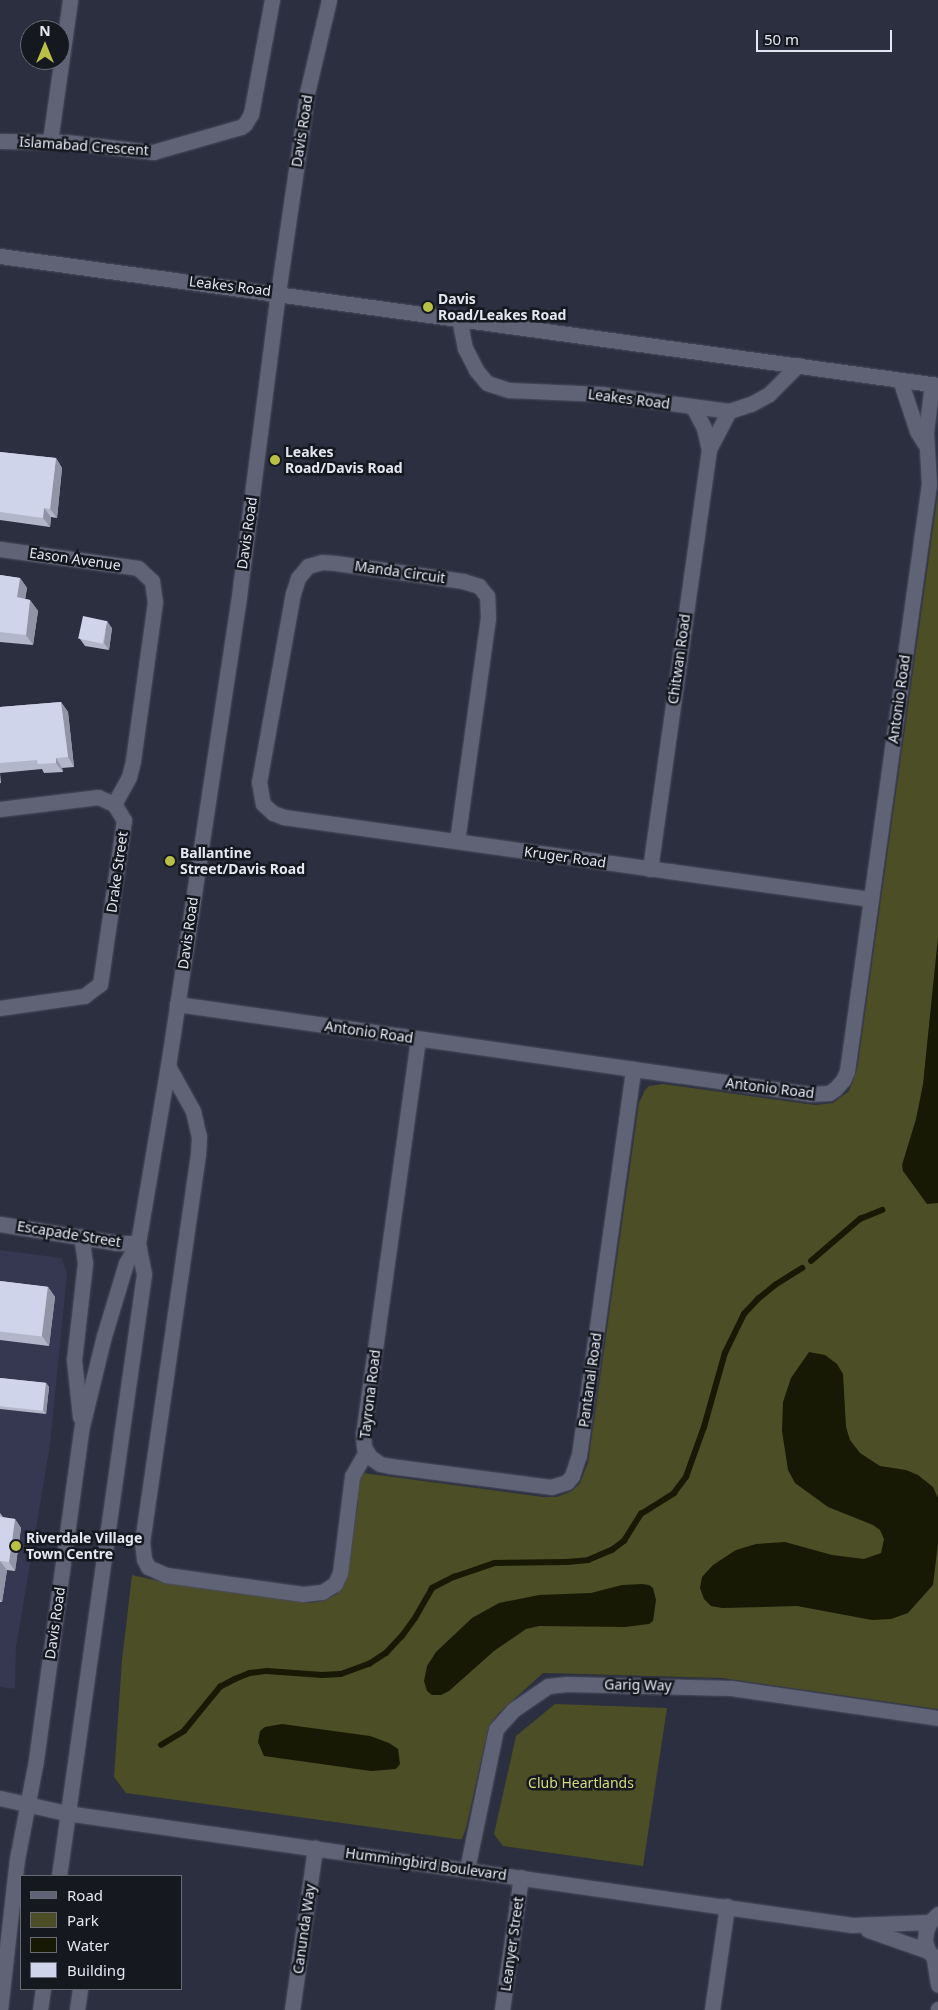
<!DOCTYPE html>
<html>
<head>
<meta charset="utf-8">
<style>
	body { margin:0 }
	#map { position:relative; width:938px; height:2010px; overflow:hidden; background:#2c2f40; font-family:"Noto Sans",sans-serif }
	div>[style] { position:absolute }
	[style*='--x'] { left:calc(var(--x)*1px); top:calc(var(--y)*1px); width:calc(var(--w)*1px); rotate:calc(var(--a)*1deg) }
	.built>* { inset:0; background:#353850 }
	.green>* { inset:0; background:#4c4e25 }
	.water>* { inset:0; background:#171904 }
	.stream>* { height:5.5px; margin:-2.75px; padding:0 2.75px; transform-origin:2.75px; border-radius:2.75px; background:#171904 }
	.roads { filter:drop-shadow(0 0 1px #4b4d5c) drop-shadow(0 0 1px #4b4d5c) }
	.street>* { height:15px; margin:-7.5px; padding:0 7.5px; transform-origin:7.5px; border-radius:7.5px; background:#606376 }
	.secondary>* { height:15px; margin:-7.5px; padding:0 7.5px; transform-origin:7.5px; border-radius:7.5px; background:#606376 }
	.wall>* { inset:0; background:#b2b6c9 }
	.shaded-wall>* { inset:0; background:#9194a4 }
	.building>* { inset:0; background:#cfd4ea; transform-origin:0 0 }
	.dots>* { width:14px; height:14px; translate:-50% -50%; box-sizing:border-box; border:2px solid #161820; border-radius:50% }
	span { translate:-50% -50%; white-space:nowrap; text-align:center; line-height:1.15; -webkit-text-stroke:5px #161820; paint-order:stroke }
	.street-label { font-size:14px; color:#e4e6f2 }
	.poi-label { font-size:14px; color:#e4e6f2; font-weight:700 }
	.left { translate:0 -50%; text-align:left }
	.park-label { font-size:14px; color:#d5db77 }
	.legend { position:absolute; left:20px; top:1875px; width:162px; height:115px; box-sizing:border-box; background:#161820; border:1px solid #686a74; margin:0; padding:6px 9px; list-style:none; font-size:15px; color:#e4e6f2 }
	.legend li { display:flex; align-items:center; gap:10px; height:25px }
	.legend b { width:25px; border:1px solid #686a74 }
	.north { position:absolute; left:20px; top:20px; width:50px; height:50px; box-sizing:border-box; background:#161820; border:1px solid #686a74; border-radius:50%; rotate:0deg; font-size:14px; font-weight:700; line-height:20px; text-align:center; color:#e4e6f2 }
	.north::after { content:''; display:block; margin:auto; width:18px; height:22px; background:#bac045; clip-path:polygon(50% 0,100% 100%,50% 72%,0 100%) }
	.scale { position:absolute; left:756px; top:30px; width:136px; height:22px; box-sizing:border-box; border:2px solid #e4e6f2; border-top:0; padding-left:6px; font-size:15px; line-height:18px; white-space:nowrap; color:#e4e6f2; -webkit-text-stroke:4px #161820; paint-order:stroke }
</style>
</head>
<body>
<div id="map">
	<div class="built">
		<div style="clip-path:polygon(0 1250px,62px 1258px,67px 1274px,50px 1445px,16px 1647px,15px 1689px,0 1687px)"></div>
	</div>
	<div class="green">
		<div style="clip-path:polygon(938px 493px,938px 1709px,722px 1678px,543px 1673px,499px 1713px,489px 1725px,466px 1828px,462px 1839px,457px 1839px,126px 1793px,114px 1777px,122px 1660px,132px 1575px,168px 1583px,309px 1603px,324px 1601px,337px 1594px,346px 1580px,358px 1504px,356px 1485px,359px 1474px,363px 1473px,543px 1497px,557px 1497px,572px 1491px,580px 1483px,588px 1463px,639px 1103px,645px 1090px,649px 1086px,663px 1084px,815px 1105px,833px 1103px,849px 1091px,857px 1070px)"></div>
		<div style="clip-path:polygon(555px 1704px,667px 1708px,643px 1866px,503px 1846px,494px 1834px,516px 1736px)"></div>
	</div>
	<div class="water">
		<div style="clip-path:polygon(938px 937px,938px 1203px,927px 1204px,903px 1171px,902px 1165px,916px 1119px,923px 1084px)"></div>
		<div style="clip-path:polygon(809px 1352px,825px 1355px,837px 1364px,843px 1374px,846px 1427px,850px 1440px,860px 1453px,880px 1466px,906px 1470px,918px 1475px,933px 1487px,938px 1498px,938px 1543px,933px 1585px,908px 1613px,891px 1619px,872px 1620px,797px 1606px,722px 1608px,711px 1606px,704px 1599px,700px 1588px,702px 1577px,713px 1565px,736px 1550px,756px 1544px,785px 1542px,832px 1555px,864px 1559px,881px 1553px,884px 1539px,880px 1530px,873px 1525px,828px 1507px,795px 1483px,788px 1470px,782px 1431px,783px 1402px,791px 1378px)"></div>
		<div style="clip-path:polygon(642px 1584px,649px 1585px,653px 1588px,656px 1600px,653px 1621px,649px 1624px,625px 1627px,539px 1626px,526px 1629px,494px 1651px,449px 1691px,441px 1695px,432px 1695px,427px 1691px,424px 1681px,427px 1666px,436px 1652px,472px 1618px,499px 1603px,539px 1595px,591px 1593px,622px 1585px)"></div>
		<div style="clip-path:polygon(282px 1724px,370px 1736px,389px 1743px,398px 1749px,400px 1764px,396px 1769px,371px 1771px,264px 1756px,258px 1742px,260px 1731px,265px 1727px)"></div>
	</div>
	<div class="stream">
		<div style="--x:811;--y:1261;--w:65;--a:-40.6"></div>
		<div style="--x:860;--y:1219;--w:24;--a:-22"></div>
		<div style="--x:161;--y:1745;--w:27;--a:-31"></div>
		<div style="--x:184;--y:1731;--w:57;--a:-50.7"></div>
		<div style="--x:220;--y:1687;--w:17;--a:-28"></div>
		<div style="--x:235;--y:1679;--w:16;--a:-22"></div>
		<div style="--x:250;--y:1673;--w:17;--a:-7"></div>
		<div style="--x:267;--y:1671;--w:55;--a:4.2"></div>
		<div style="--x:322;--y:1675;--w:19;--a:-3"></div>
		<div style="--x:341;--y:1674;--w:30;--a:-20"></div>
		<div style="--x:369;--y:1664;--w:20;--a:-33"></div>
		<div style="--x:386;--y:1653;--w:23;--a:-47"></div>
		<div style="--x:402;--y:1636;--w:22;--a:-54"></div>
		<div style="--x:415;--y:1618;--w:34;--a:-60"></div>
		<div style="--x:432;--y:1588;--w:25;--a:-27"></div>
		<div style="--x:454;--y:1577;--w:43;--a:-18.9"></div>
		<div style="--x:495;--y:1563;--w:72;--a:-0.8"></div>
		<div style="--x:567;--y:1562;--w:21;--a:-5"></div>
		<div style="--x:588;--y:1560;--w:26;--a:-23"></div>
		<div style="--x:612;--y:1550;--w:15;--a:-37"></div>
		<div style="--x:624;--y:1541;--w:32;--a:-58"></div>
		<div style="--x:641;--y:1514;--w:39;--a:-32"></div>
		<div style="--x:674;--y:1493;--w:20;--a:-53"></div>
		<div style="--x:686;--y:1477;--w:53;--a:-70.2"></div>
		<div style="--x:704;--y:1427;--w:77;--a:-74.2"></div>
		<div style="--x:725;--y:1353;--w:43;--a:-64"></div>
		<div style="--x:744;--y:1314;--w:21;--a:-47"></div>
		<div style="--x:758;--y:1299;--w:22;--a:-39"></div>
		<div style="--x:775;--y:1285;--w:32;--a:-32"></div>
	</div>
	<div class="roads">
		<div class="street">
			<div style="--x:0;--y:141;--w:66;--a:0.9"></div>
			<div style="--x:66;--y:142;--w:88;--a:6.6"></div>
			<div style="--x:153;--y:152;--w:91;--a:-15.9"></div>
			<div style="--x:241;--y:127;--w:5;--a:-37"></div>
			<div style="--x:245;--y:124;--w:12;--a:-59"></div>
			<div style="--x:251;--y:114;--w:116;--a:-79.6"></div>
			<div style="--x:50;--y:141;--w:142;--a:-81.9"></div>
			<div style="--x:459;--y:318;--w:31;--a:79"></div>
			<div style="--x:465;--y:348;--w:25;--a:63"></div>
			<div style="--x:476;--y:370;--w:17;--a:50"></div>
			<div style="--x:487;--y:383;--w:23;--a:18"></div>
			<div style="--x:509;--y:390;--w:93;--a:2.5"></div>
			<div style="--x:602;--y:394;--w:128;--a:7.6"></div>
			<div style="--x:729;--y:411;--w:23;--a:-18"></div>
			<div style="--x:751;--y:404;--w:21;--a:-29"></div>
			<div style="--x:769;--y:394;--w:41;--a:-45"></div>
			<div style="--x:900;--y:380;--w:54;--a:71.6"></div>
			<div style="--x:917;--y:431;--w:15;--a:58"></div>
			<div style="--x:693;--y:407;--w:24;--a:62"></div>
			<div style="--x:704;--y:428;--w:22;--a:77"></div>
			<div style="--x:0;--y:549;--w:139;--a:7.8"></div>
			<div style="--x:138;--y:568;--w:19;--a:43"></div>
			<div style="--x:152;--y:581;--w:21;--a:82"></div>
			<div style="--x:155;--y:602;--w:161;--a:97.9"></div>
			<div style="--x:133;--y:761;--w:16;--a:104"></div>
			<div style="--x:129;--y:777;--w:31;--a:119"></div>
			<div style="--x:0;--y:809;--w:99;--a:-7"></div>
			<div style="--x:98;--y:797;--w:17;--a:24"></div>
			<div style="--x:114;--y:804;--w:19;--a:58"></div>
			<div style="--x:124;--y:820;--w:166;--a:98.3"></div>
			<div style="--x:100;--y:984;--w:20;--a:143"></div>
			<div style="--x:84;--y:996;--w:85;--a:171.9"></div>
			<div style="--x:457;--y:841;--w:224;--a:-82.1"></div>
			<div style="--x:488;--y:619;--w:23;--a:-92"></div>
			<div style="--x:487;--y:596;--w:13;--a:-129"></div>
			<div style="--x:479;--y:586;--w:17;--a:-163"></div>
			<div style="--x:463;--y:581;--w:129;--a:-172"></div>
			<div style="--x:335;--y:563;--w:13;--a:-176"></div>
			<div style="--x:322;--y:562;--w:15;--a:164"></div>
			<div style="--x:308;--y:566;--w:16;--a:130"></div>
			<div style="--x:298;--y:578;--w:16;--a:108"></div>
			<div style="--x:293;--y:593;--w:192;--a:100.2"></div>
			<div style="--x:259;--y:782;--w:22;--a:80"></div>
			<div style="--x:263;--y:804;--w:13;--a:42"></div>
			<div style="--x:273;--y:813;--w:12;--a:20"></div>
			<div style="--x:284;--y:817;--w:389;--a:8"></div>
			<div style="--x:669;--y:871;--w:204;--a:7.9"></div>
			<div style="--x:650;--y:869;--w:424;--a:-82"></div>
			<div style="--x:709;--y:449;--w:43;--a:-62.2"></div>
			<div style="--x:177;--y:1004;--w:639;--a:8.09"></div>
			<div style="--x:810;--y:1094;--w:19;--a:-3"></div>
			<div style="--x:829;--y:1093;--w:7;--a:-34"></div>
			<div style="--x:835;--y:1089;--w:12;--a:-48"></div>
			<div style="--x:843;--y:1080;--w:10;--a:-66"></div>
			<div style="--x:847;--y:1071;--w:593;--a:-82.05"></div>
			<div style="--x:929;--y:484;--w:52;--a:-93.3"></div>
			<div style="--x:926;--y:432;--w:48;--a:-82.9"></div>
			<div style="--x:418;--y:1039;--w:399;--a:97.9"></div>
			<div style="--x:363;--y:1434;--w:13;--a:86"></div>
			<div style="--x:364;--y:1447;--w:12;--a:59"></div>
			<div style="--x:370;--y:1457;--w:12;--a:35"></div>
			<div style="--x:380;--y:1464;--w:10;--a:11"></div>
			<div style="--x:390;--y:1466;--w:162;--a:7.4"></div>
			<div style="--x:551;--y:1487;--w:17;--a:-17"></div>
			<div style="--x:567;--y:1482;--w:8;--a:-50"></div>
			<div style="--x:572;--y:1476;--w:22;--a:-72"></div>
			<div style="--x:579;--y:1455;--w:390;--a:-82"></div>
			<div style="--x:168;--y:1066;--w:51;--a:60.9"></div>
			<div style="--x:193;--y:1111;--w:26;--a:77"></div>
			<div style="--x:199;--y:1136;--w:18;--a:93"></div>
			<div style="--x:198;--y:1154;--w:392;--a:98.2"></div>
			<div style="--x:142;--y:1542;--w:17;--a:83"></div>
			<div style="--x:144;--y:1559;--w:9;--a:63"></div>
			<div style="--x:148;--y:1567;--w:20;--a:24"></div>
			<div style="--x:166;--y:1575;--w:138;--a:7.9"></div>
			<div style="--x:303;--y:1594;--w:19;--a:-6"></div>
			<div style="--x:322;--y:1592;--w:15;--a:-32"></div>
			<div style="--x:335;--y:1584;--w:12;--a:-66"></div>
			<div style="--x:340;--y:1573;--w:98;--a:-82.9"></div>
			<div style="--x:352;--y:1476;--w:28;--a:-60"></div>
			<div style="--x:0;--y:1224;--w:119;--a:9.2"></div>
			<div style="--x:117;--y:1243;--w:21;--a:0"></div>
			<div style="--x:467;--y:1869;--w:143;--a:-78.3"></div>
			<div style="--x:496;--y:1729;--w:25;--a:-48"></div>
			<div style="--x:513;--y:1710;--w:42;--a:-34.4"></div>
			<div style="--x:548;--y:1686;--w:19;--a:-6"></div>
			<div style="--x:567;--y:1684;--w:164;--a:1.4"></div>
			<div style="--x:731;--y:1688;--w:209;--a:8.2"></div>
			<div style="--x:77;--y:2010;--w:21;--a:-82"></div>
			<div style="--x:292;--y:2010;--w:164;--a:-81.9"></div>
			<div style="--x:502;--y:2010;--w:134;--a:-81.9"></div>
			<div style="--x:712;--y:2010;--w:105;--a:-81.8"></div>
		</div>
		<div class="secondary">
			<div style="--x:0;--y:256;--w:947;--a:7.83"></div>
			<div style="--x:80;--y:1417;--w:57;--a:-96"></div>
			<div style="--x:74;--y:1360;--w:98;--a:-83.5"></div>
			<div style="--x:85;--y:1263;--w:27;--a:-98"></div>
			<div style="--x:0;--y:1798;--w:68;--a:12.8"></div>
			<div style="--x:66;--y:1813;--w:794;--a:8.11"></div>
			<div style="--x:852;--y:1925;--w:78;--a:-2.2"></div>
			<div style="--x:59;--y:1876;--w:608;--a:-81.96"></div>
			<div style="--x:144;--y:1274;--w:32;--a:-101"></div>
			<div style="--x:938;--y:1914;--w:11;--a:135"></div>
			<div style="--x:930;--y:1922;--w:10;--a:114"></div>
			<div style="--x:926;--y:1931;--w:10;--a:96"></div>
			<div style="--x:925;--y:1941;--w:10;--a:73"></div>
			<div style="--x:928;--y:1951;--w:14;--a:45"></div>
			<div style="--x:868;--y:1930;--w:64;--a:19.3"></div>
			<div style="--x:934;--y:1959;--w:26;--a:81"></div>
			<div style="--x:0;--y:2010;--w:152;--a:-83.6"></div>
			<div style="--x:17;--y:1859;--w:101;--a:-79.1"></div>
			<div style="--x:36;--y:1760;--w:337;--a:-82.2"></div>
			<div style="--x:82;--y:1426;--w:93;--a:-76.3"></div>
			<div style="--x:104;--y:1336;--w:76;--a:-73.2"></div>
			<div style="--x:126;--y:1263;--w:23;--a:-59"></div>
			<div style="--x:138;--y:1243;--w:180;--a:-80.4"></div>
			<div style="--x:168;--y:1066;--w:467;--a:-81.4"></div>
			<div style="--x:238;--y:604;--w:314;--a:-82.7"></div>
			<div style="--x:278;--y:293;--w:202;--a:-81.7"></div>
			<div style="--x:307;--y:93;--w:96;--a:-76.7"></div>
			<div style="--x:40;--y:2010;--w:21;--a:-82"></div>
			<div style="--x:938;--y:2010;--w:1;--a:-90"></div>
		</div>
	</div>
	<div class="wall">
		<div style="clip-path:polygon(0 452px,56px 458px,62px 468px,57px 518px,51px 517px,50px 527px,0 520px)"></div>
		<div style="clip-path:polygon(0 575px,20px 578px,27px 588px,25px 599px,30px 600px,38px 611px,33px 645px,0 642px)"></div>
		<div style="clip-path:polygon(112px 628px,109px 650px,85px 646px,80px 639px)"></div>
		<div style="clip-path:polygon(61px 702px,68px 712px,74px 767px,62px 768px,63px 772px,44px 773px,42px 769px,0 773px,1px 783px,0 783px,0 707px)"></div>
		<div style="clip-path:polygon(0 1281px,48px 1287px,55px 1297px,49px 1346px,0 1340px)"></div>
		<div style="clip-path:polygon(0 1378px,46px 1383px,49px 1387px,46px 1414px,0 1409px)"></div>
		<div style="clip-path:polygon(0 1513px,3px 1517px,15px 1519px,21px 1528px,15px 1571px,7px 1570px,2px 1602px,0 1602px)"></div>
	</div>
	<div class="shaded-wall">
		<div style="clip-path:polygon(56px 458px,62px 468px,57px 518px,50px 509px)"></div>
		<div style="clip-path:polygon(44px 508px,51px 517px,50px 527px,43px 518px)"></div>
		<div style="clip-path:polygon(20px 578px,27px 588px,24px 607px,17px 597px)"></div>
		<div style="clip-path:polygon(30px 600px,38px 611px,33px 645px,26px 635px)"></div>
		<div style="clip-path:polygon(107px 621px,112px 628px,109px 650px,104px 643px)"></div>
		<div style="clip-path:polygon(61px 702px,68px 712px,74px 767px,68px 757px)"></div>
		<div style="clip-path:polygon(56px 758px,62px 768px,63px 772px,56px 763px)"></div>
		<div style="clip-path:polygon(48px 1287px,55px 1297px,49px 1346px,42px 1336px)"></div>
		<div style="clip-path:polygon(46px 1383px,49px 1387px,46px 1414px,43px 1410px)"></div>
		<div style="clip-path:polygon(15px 1519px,21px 1528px,15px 1571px,9px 1562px)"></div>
		<div style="clip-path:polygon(0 1561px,7px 1570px,2px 1602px,0 1599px)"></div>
	</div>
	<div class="building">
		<div style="clip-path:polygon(0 452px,56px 458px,50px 509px,44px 508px,43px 518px,0 512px)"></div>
		<div style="clip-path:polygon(0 575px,20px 578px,17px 597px,30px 600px,26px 635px,0 632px)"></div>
		<div style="left:83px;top:616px;width:25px;height:23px;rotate:12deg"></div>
		<div style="clip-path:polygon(61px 702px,68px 757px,56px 758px,56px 763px,38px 764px,37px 760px,0 763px,0 707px)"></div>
		<div style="left:0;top:1281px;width:48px;height:50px;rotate:7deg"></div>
		<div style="left:0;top:1378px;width:46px;height:28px;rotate:6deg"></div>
		<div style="clip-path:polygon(0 1517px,15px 1519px,9px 1562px,0 1561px,0 1562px)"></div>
	</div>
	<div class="dots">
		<div style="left:428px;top:307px;background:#bac045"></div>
		<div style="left:275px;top:460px;background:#bac045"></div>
		<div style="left:170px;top:861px;background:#bac045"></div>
		<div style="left:16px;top:1546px;background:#bac045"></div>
	</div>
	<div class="street-label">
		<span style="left:302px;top:131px;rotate:-81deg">Davis Road</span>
		<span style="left:84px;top:146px;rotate:4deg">Islamabad Crescent</span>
		<span style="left:230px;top:286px;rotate:7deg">Leakes Road</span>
		<span style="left:629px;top:399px;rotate:7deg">Leakes Road</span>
		<span style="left:247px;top:533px;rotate:-82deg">Davis Road</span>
		<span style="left:75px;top:559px;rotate:8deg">Eason Avenue</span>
		<span style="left:400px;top:572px;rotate:8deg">Manda Circuit</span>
		<span style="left:679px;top:659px;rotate:-82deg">Chitwan Road</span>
		<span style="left:899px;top:699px;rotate:-82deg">Antonio Road</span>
		<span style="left:565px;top:857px;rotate:8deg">Kruger Road</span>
		<span style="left:117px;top:872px;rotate:-82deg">Drake Street</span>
		<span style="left:188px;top:933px;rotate:-82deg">Davis Road</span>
		<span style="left:369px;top:1032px;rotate:8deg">Antonio Road</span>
		<span style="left:770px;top:1088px;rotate:7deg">Antonio Road</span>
		<span style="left:69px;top:1234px;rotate:9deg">Escapade Street</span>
		<span style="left:590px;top:1380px;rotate:-82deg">Pantanal Road</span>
		<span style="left:370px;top:1394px;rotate:-83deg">Tayrona Road</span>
		<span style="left:55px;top:1623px;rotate:-82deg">Davis Road</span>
		<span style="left:638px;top:1685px;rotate:1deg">Garig Way</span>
		<span style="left:426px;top:1864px;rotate:8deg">Hummingbird Boulevard</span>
		<span style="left:304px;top:1929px;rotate:-82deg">Canunda Way</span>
		<span style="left:512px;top:1944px;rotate:-82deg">Leanyer Street</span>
	</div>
	<div class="poi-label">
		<span class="left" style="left:438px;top:307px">Davis<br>Road/Leakes Road</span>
		<span class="left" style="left:285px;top:460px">Leakes<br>Road/Davis Road</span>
		<span class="left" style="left:180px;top:861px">Ballantine<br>Street/Davis Road</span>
		<span class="left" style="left:26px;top:1546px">Riverdale Village<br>Town Centre</span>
	</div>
	<div class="park-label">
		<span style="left:581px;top:1783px">Club Heartlands</span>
	</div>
	<ul class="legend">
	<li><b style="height:6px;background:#606376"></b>Road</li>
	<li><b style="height:14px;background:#4c4e25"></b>Park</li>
	<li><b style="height:14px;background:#171904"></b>Water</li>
	<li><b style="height:14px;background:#cfd4ea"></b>Building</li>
	</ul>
	<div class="north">N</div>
	<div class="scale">50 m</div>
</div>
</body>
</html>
